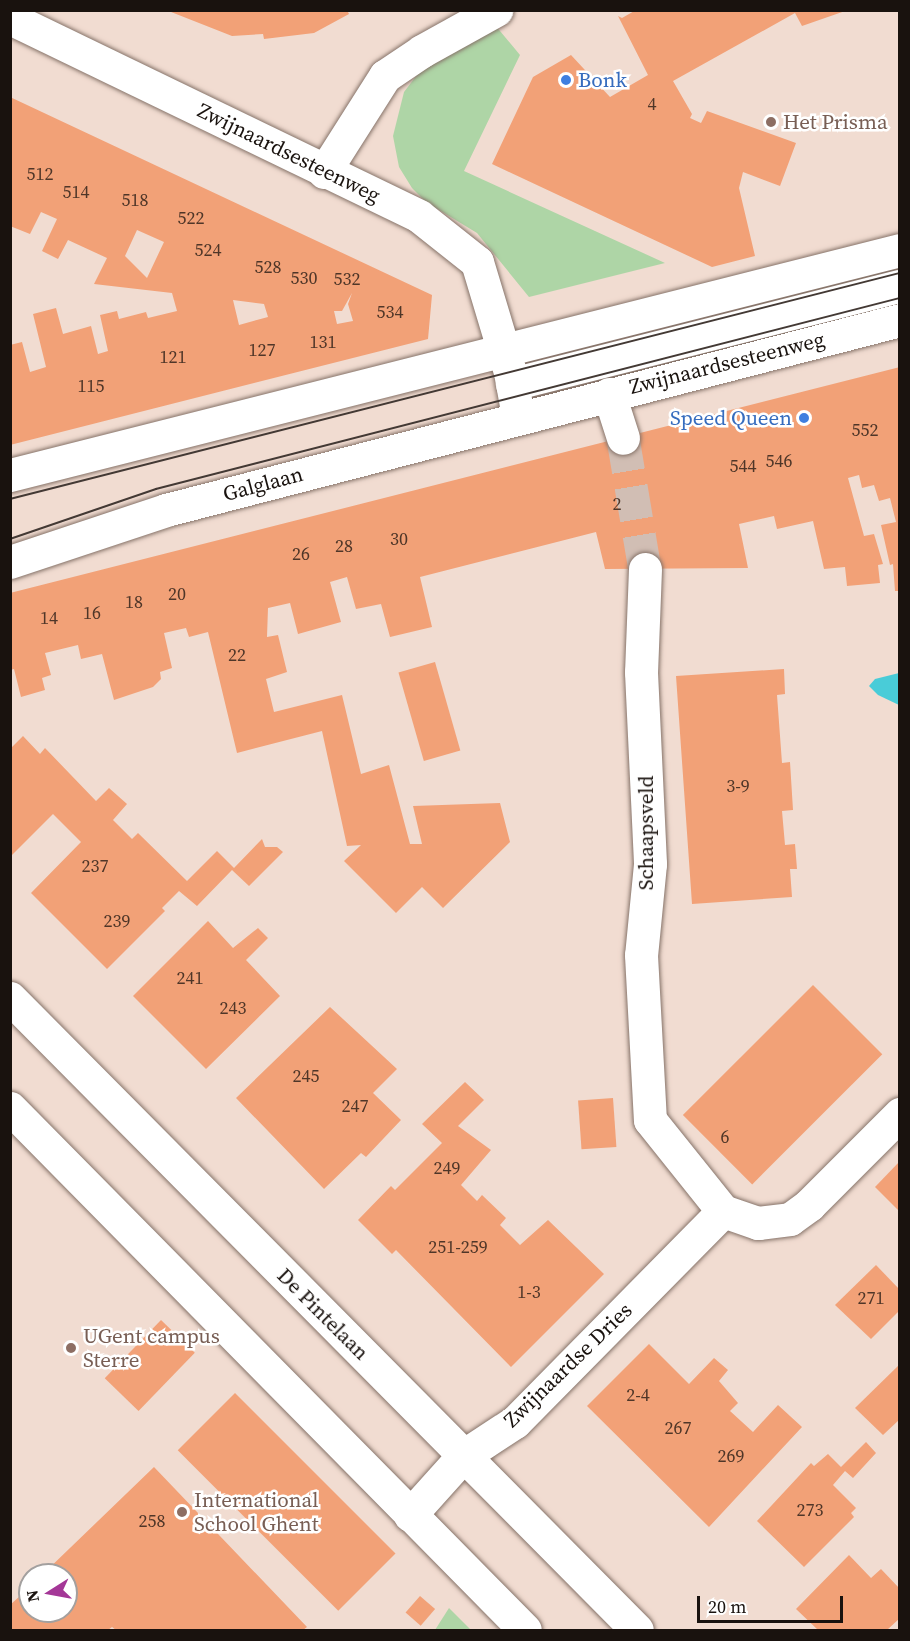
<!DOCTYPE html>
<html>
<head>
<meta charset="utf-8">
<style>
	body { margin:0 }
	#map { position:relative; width:910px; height:1641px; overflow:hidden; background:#f1dcd1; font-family:"Source Serif 4",serif }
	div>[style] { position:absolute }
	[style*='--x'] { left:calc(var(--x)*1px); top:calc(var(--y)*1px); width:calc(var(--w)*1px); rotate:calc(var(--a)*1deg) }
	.green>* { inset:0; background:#aed5a6 }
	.water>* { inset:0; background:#49ccd8 }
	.building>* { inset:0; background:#f2a177; transform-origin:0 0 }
	.minor-tunnel>* { height:33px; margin-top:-16.5px; transform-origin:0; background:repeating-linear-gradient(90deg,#d1beb4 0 33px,transparent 0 49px) }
	.roads { filter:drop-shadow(0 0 2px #867369) drop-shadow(0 0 2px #867369) }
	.minor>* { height:33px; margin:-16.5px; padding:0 16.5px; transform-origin:16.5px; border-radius:16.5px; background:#fff }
	.tram>* { height:1.5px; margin:-0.75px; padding:0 0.75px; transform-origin:0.75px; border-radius:0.75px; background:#433934 }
	.dots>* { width:16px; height:16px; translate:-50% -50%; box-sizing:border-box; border:3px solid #fff; border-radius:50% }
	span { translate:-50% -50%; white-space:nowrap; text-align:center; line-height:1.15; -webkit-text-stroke:5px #fff; paint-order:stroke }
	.number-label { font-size:18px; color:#4f3628 }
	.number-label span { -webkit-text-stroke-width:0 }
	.shop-label { font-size:21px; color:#366cbe }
	.left { translate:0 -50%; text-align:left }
	.right { translate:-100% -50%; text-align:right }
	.education-label { font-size:21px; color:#785e54 }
	.street-label { font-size:21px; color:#19120e }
	.frame { position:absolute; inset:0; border:12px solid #19120e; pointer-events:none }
	.north { position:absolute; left:18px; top:1563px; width:60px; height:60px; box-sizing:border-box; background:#fff; border:2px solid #a3a09f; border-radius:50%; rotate:259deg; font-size:16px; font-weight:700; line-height:24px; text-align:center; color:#19120e }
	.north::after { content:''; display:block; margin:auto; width:21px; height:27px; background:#a43797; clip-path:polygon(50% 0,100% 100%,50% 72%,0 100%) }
	.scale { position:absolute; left:697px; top:1596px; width:146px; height:27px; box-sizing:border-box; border:3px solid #19120e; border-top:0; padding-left:8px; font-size:18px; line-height:21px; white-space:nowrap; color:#19120e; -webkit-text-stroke:4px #fff; paint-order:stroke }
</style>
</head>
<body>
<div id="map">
	<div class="green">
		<div style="clip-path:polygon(495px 25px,520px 55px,464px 171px,665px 263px,529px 297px,477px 233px,426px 202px,412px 188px,399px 167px,393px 136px,404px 92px,420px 71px)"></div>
		<div style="clip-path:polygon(449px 1608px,471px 1630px,435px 1630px)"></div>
	</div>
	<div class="water">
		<div style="clip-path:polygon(899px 673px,899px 705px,878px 695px,869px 686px,875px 679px)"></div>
	</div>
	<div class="building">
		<div style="clip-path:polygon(166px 10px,347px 10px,349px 14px,314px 33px,264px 39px,263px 34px,232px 36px)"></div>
		<div style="clip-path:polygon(636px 10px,848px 10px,802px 26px,795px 13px,673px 81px,692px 114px,690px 118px,701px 123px,707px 111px,796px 143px,780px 186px,743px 172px,739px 188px,755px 256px,712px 267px,492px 164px,533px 77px,571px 55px,610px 97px,648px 75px,618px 16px,622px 18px)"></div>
		<div style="clip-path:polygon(evenodd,10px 97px,432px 295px,428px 339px,10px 445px,10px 345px,22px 342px,30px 372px,46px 367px,33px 314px,56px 308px,63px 334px,91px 326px,98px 354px,108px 351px,100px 315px,117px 311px,119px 319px,146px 312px,148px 318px,177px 311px,172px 293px,94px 284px,107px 258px,68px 240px,58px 259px,42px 251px,57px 219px,41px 212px,30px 234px,10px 226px,10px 97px,137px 230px,164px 242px,147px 278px,125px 256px,137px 230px,10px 97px,352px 293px,348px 304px,353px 321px,337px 324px,334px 311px,342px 311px,352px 293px,10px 97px,233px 300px,264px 304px,268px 317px,239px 325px,233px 300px)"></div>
		<div style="clip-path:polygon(900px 367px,900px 591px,895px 591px,893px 564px,890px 565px,881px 525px,896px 522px,890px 498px,879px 501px,874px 485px,862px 488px,859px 475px,848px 478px,864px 536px,874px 534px,883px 564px,878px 565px,880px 583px,847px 586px,845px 567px,824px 569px,813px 521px,777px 529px,774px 516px,739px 524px,748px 568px,605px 569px,596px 532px,420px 577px,432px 627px,390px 637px,381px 604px,356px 609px,347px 577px,330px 582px,341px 622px,298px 634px,290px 603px,268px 608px,267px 637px,278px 635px,287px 672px,266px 679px,274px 712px,342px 695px,361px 774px,389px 765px,410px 844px,422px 844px,413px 806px,500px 803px,510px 842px,443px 908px,422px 887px,396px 913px,344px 861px,361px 845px,347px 846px,322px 731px,237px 753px,208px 632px,189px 637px,186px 628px,164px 633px,172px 668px,160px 672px,161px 679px,153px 687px,114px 700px,102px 654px,81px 659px,78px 645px,45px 653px,51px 675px,42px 678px,45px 690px,21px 697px,14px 669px,10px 670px,10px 593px)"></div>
		<div style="left:435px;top:662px;width:92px;height:38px;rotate:74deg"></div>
		<div style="clip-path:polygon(784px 669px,785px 694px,777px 695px,782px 763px,790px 762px,793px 810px,782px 811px,785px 845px,795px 844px,797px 869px,790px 869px,792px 897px,692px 904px,676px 676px)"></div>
		<div style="clip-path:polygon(23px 736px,40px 754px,45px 748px,96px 801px,109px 788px,127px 804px,113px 820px,132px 839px,138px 833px,187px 881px,217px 851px,234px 868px,262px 839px,265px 847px,277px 847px,283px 852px,249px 886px,232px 870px,197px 906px,179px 891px,162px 908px,165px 911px,107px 969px,31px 893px,81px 842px,53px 814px,10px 857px,10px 749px)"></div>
		<div style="clip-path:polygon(208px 921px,233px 948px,258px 928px,268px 938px,246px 960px,280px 996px,206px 1069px,133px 996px)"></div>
		<div style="left:813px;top:985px;width:98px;height:184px;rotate:45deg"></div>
		<div style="clip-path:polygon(330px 1007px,397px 1069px,373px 1093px,401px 1120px,366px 1157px,361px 1153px,324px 1189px,236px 1098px)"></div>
		<div style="clip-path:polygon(465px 1082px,484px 1100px,458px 1126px,491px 1150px,461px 1185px,477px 1201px,482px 1195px,506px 1218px,500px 1225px,520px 1245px,548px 1220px,604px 1274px,511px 1367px,396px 1250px,392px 1254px,358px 1220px,391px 1186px,395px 1190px,442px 1143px,422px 1124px)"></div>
		<div style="left:613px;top:1098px;width:49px;height:35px;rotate:86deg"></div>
		<div style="clip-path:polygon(900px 1161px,900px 1212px,875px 1187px)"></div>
		<div style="clip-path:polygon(876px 1265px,900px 1290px,900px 1310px,871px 1339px,835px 1305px)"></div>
		<div style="left:161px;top:1320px;width:47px;height:81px;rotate:44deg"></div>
		<div style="clip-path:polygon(649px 1344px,689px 1384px,714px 1358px,728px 1370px,719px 1381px,738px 1403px,730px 1411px,753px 1432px,778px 1405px,802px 1427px,709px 1527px,587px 1406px)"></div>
		<div style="clip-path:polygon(900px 1364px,900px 1419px,883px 1435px,855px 1408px)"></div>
		<div style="left:235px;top:1393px;width:227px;height:81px;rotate:45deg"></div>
		<div style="clip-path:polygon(866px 1442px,876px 1453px,853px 1478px,845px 1471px,833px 1485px,856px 1508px,851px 1513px,854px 1517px,804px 1567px,757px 1521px,811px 1463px,814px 1466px,828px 1454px,841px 1467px)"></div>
		<div style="clip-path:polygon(154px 1467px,307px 1627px,303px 1630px,116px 1630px,112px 1627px,108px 1630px,10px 1630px,10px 1605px,30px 1587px,30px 1611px,66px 1611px,66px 1575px,42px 1575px)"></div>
		<div style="clip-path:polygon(849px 1555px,871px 1578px,881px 1569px,900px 1589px,900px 1618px,887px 1630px,818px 1630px,796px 1609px)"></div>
		<div style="left:420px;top:1596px;width:20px;height:22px;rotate:41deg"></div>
	</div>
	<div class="minor-tunnel">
		<div style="--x:623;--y:438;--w:133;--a:80.5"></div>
	</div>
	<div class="roads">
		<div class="minor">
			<div style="--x:10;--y:18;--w:454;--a:25.8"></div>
			<div style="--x:419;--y:216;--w:74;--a:38.4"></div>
			<div style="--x:477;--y:262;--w:115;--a:73.3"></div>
			<div style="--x:510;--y:372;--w:45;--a:79.7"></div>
			<div style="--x:324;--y:172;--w:114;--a:-57.6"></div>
			<div style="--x:385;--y:76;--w:45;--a:-34"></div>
			<div style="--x:422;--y:51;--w:85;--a:-29"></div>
			<div style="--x:512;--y:384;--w:400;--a:-14.2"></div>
			<div style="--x:609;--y:394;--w:46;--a:72.3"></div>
			<div style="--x:10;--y:475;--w:918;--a:-14.19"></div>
			<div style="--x:10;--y:562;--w:164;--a:-18.4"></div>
			<div style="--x:166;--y:510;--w:758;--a:-14.51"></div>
			<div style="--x:645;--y:569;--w:103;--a:92.2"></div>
			<div style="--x:641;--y:672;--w:192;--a:87.3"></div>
			<div style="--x:650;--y:864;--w:91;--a:95.6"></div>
			<div style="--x:641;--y:955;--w:165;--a:86.9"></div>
			<div style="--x:650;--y:1120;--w:117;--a:51.3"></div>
			<div style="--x:723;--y:1211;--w:37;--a:19"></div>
			<div style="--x:758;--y:1223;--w:32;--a:-7"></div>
			<div style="--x:790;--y:1219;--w:24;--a:-36"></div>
			<div style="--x:809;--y:1205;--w:129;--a:-45"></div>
			<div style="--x:10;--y:998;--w:890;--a:45.23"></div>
			<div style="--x:10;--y:1108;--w:733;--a:45.39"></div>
			<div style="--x:410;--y:1515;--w:79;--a:-48.1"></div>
			<div style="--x:463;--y:1456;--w:62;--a:-33.2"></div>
			<div style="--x:515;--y:1422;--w:296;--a:-45.4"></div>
		</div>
	</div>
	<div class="tram">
		<div style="--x:10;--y:499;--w:918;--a:-14.25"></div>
		<div style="--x:10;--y:539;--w:154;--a:-18.9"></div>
		<div style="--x:156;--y:489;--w:768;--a:-14.4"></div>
	</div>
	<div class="dots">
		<div style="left:566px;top:80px;background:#3f7fe0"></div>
		<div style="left:771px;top:122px;background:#8d6e63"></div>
		<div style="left:804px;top:418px;background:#3f7fe0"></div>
		<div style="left:71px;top:1348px;background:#8d6e63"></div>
		<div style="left:182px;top:1512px;background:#8d6e63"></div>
	</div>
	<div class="number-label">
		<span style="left:652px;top:104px">4</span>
		<span style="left:40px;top:174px">512</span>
		<span style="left:76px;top:192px">514</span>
		<span style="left:135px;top:200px">518</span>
		<span style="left:191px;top:218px">522</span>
		<span style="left:208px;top:250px">524</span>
		<span style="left:268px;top:267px">528</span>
		<span style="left:304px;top:278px">530</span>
		<span style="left:347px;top:279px">532</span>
		<span style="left:390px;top:312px">534</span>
		<span style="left:323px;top:342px">131</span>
		<span style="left:262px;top:350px">127</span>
		<span style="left:173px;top:357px">121</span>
		<span style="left:91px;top:386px">115</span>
		<span style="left:865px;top:430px">552</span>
		<span style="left:779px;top:461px">546</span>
		<span style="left:743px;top:466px">544</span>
		<span style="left:617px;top:504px">2</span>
		<span style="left:399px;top:539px">30</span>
		<span style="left:344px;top:546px">28</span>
		<span style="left:301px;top:554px">26</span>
		<span style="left:177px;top:594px">20</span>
		<span style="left:134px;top:602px">18</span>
		<span style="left:92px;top:613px">16</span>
		<span style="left:49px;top:618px">14</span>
		<span style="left:237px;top:655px">22</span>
		<span style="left:738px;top:786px">3-9</span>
		<span style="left:95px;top:866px">237</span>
		<span style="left:117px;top:921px">239</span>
		<span style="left:190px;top:978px">241</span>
		<span style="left:233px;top:1008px">243</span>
		<span style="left:306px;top:1076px">245</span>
		<span style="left:355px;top:1106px">247</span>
		<span style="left:725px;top:1137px">6</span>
		<span style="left:447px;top:1168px">249</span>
		<span style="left:458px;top:1247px">251-259</span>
		<span style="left:529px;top:1292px">1-3</span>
		<span style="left:871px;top:1298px">271</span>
		<span style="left:638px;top:1395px">2-4</span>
		<span style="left:678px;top:1428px">267</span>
		<span style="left:731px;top:1456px">269</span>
		<span style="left:810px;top:1510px">273</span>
		<span style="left:152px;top:1521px">258</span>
	</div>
	<div class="shop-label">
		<span class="left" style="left:578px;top:80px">Bonk</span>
		<span class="right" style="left:792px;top:418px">Speed Queen</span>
	</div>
	<div class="education-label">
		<span class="left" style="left:783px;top:122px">Het Prisma</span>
		<span class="left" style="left:83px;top:1348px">UGent campus<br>Sterre</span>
		<span class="left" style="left:194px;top:1512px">International<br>School Ghent</span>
	</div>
	<div class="street-label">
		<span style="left:289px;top:153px;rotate:26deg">Zwijnaardsesteenweg</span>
		<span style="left:727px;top:363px;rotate:-14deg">Zwijnaardsesteenweg</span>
		<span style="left:263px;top:484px;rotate:-15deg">Galglaan</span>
		<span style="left:646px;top:833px;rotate:-90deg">Schaapsveld</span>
		<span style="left:323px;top:1314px;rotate:45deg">De Pintelaan</span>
		<span style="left:568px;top:1365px;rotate:-44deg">Zwijnaardse Dries</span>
	</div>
	<div class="frame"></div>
	<div class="north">N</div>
	<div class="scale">20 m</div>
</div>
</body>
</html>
